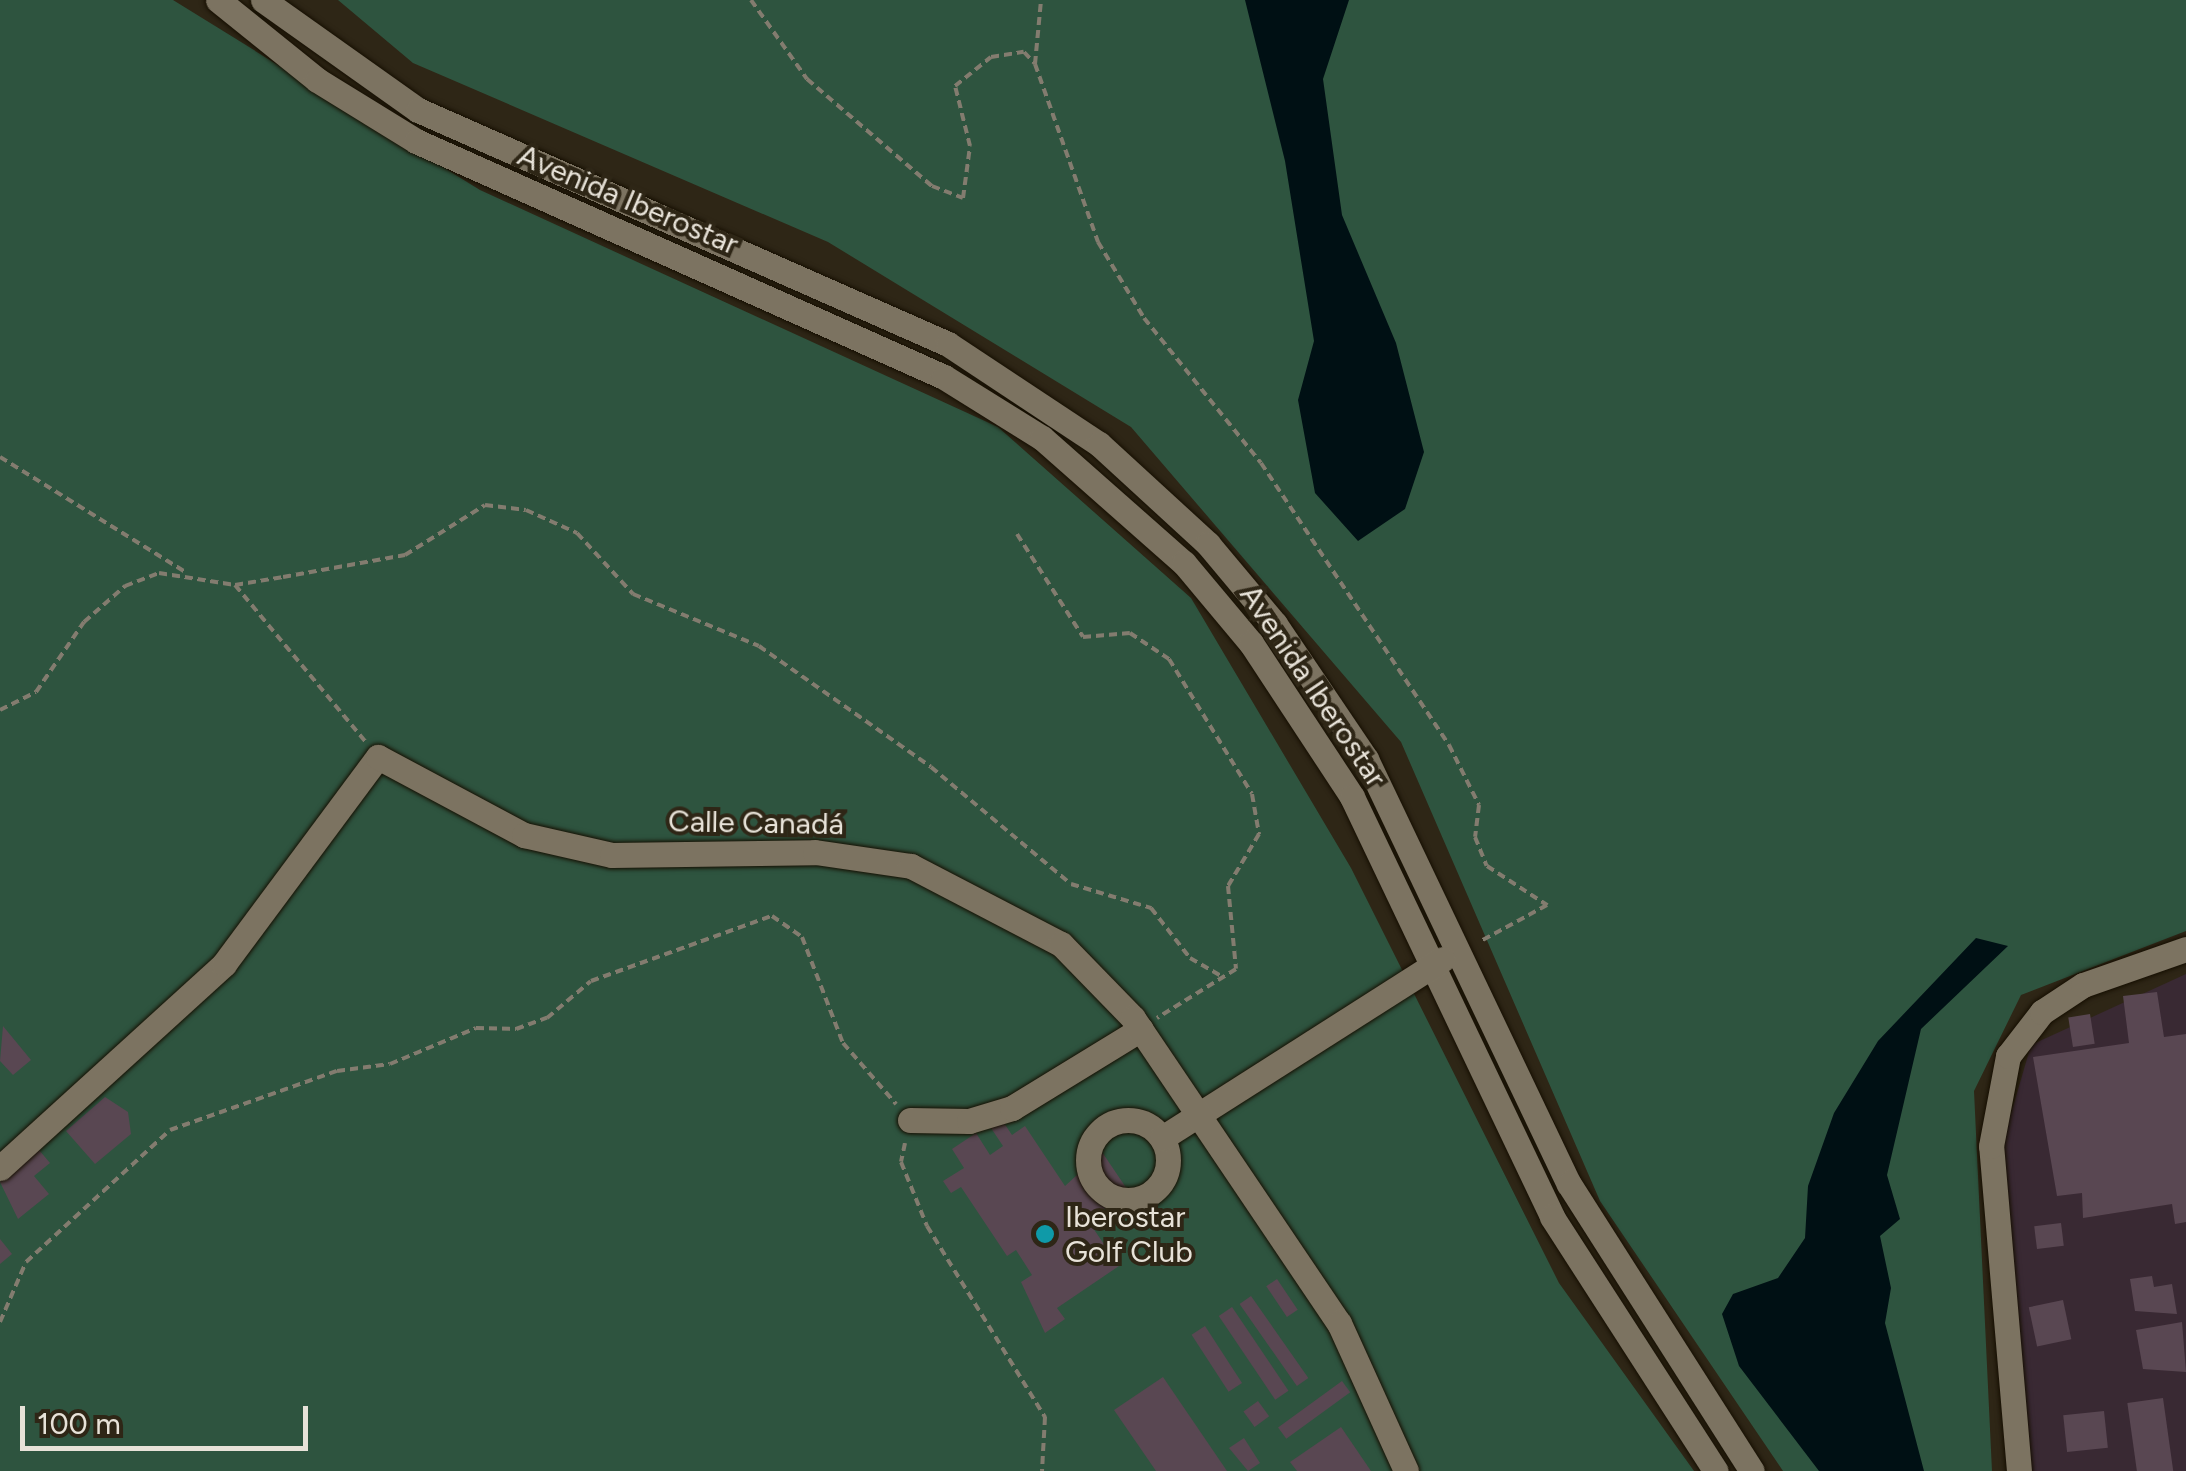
<!DOCTYPE html>
<html>
<head>
<meta charset="utf-8">
<style>
	body { margin:0 }
	#map { position:relative; width:2186px; height:1471px; overflow:hidden; background:#2e2616; font-family:Figtree,sans-serif }
	div>[style] { position:absolute }
	[style*='--x'] { left:calc(var(--x)*1px); top:calc(var(--y)*1px); width:calc(var(--w)*1px); rotate:calc(var(--a)*1deg) }
	.industrial>* { inset:0; background:#392933 }
	.green>* { inset:0; background:#2e543f }
	.water>* { inset:0; background:#001014 }
	.building>* { inset:0; background:#594752; transform-origin:0 0 }
	.path>* { height:4px; margin-top:-2px; transform-origin:0; background:repeating-linear-gradient(90deg,#837c6f 0 8px,transparent 0 13px) }
	.roads { filter:drop-shadow(0 0 2px #160f02) drop-shadow(0 0 2px #160f02) }
	.minor>* { height:25px; margin:-12.5px; padding:0 12.5px; transform-origin:12.5px; border-radius:12.5px; background:#7c7361 }
	.minor>.ring { margin:-12.5px; padding:0; box-sizing:content-box; background:none; border:25px solid #7c7361; border-radius:50% }
	.dots>* { width:28px; height:28px; translate:-50% -50%; box-sizing:border-box; border:5px solid #2e2616; border-radius:50% }
	span { translate:-50% -50%; white-space:nowrap; text-align:center; line-height:1.15; -webkit-text-stroke:8px #2e2616; paint-order:stroke }
	.street-label { font-size:30px; color:#e7e2d8 }
	.poi-label { font-size:30px; color:#e7e2d8 }
	.left { translate:0 -50%; text-align:left }
	.scale { position:absolute; left:20px; top:1406px; width:288px; height:45px; box-sizing:border-box; border:5px solid #e7e2d8; border-top:0; padding-left:12px; font-size:30px; line-height:35px; white-space:nowrap; color:#e7e2d8; -webkit-text-stroke:8px #2e2616; paint-order:stroke }
</style>
</head>
<body>
<div id="map">
	<div class="industrial">
		<div style="clip-path:polygon(2186px 974px,2186px 1471px,2028px 1471px,2003px 1141px,2031px 1045px)"></div>
	</div>
	<div class="green">
		<div style="clip-path:polygon(0 0,173px 0,480px 190px,998px 427px,1191px 598px,1351px 868px,1559px 1283px,1694px 1471px,0 1471px)"></div>
		<div style="clip-path:polygon(338px 0,2186px 0,2186px 931px,2021px 995px,1974px 1091px,1992px 1471px,1783px 1471px,1600px 1201px,1401px 742px,1131px 427px,828px 242px,413px 63px)"></div>
	</div>
	<div class="water">
		<div style="clip-path:polygon(1245px 0,1349px 0,1323px 79px,1342px 215px,1396px 343px,1424px 452px,1405px 509px,1358px 541px,1315px 493px,1298px 400px,1314px 341px,1285px 161px)"></div>
		<div style="clip-path:polygon(1976px 938px,2008px 946px,1921px 1029px,1887px 1175px,1900px 1219px,1880px 1236px,1891px 1288px,1885px 1323px,1924px 1471px,1819px 1471px,1739px 1366px,1722px 1314px,1733px 1294px,1778px 1278px,1805px 1238px,1808px 1186px,1834px 1113px,1878px 1041px)"></div>
	</div>
	<div class="building">
		<div style="clip-path:polygon(2157px 992px,2164px 1037px,2186px 1034px,2186px 1222px,2175px 1224px,2172px 1204px,2083px 1218px,2082px 1193px,2057px 1196px,2033px 1057px,2129px 1043px,2123px 996px)"></div>
		<div style="left:2090px;top:1014px;width:30px;height:22px;rotate:81deg"></div>
		<div style="clip-path:polygon(3px 1026px,31px 1060px,13px 1075px,0 1061px)"></div>
		<div style="clip-path:polygon(105px 1097px,128px 1112px,131px 1134px,95px 1164px,66px 1131px)"></div>
		<div style="clip-path:polygon(1002px 1120px,1012px 1135px,1025px 1126px,1065px 1186px,1102px 1152px,1129px 1192px,1091px 1218px,1082px 1212px,1119px 1266px,1057px 1308px,1065px 1319px,1045px 1333px,1021px 1282px,1032px 1275px,1016px 1250px,1007px 1256px,961px 1187px,951px 1193px,943px 1181px,964px 1168px,952px 1149px,976px 1133px,990px 1155px,1003px 1146px,991px 1128px)"></div>
		<div style="clip-path:polygon(39px 1150px,50px 1163px,34px 1176px,49px 1194px,18px 1219px,0 1182px)"></div>
		<div style="left:2061px;top:1223px;width:23px;height:27px;rotate:83deg"></div>
		<div style="clip-path:polygon(0 1239px,12px 1254px,0 1264px)"></div>
		<div style="clip-path:polygon(2152px 1276px,2154px 1287px,2172px 1284px,2177px 1314px,2135px 1311px,2130px 1279px)"></div>
		<div style="left:1277px;top:1279px;width:37px;height:13px;rotate:56deg"></div>
		<div style="left:1251px;top:1296px;width:100px;height:14px;rotate:55deg"></div>
		<div style="left:2063px;top:1300px;width:40px;height:35px;rotate:78deg"></div>
		<div style="left:1232px;top:1307px;width:101px;height:16px;rotate:56deg"></div>
		<div style="clip-path:polygon(2182px 1322px,2186px 1372px,2143px 1369px,2136px 1330px)"></div>
		<div style="left:1205px;top:1326px;width:68px;height:16px;rotate:57deg"></div>
		<div style="clip-path:polygon(1163px 1377px,1227px 1471px,1156px 1471px,1114px 1410px)"></div>
		<div style="left:1342px;top:1381px;width:14px;height:79px;rotate:54deg"></div>
		<div style="left:2163px;top:1398px;width:74px;height:36px;rotate:82deg"></div>
		<div style="left:1258px;top:1401px;width:19px;height:18px;rotate:54deg"></div>
		<div style="left:2104px;top:1411px;width:37px;height:41px;rotate:84deg"></div>
		<div style="clip-path:polygon(1341px 1427px,1371px 1471px,1297px 1471px,1290px 1462px)"></div>
		<div style="clip-path:polygon(1244px 1438px,1260px 1463px,1248px 1471px,1229px 1448px)"></div>
	</div>
	<div class="path">
		<div style="--x:751;--y:0;--w:97;--a:54.7"></div>
		<div style="--x:807;--y:79;--w:165;--a:40.6"></div>
		<div style="--x:932;--y:186;--w:33;--a:21"></div>
		<div style="--x:963;--y:198;--w:52;--a:-82.3"></div>
		<div style="--x:970;--y:146;--w:62;--a:-104"></div>
		<div style="--x:955;--y:86;--w:46;--a:-38.9"></div>
		<div style="--x:991;--y:57;--w:33;--a:-9"></div>
		<div style="--x:1024;--y:52;--w:16;--a:47"></div>
		<div style="--x:1035;--y:64;--w:189;--a:70.5"></div>
		<div style="--x:1098;--y:242;--w:89;--a:58.8"></div>
		<div style="--x:1144;--y:318;--w:186;--a:51.1"></div>
		<div style="--x:1261;--y:463;--w:339;--a:56.3"></div>
		<div style="--x:1449;--y:745;--w:67;--a:63.4"></div>
		<div style="--x:1479;--y:805;--w:32;--a:97"></div>
		<div style="--x:1475;--y:837;--w:31;--a:68"></div>
		<div style="--x:1487;--y:866;--w:72;--a:33"></div>
		<div style="--x:1547;--y:905;--w:77;--a:151.4"></div>
		<div style="--x:1035;--y:64;--w:64;--a:-84.6"></div>
		<div style="--x:0;--y:457;--w:220;--a:31.8"></div>
		<div style="--x:1017;--y:534;--w:122;--a:57.3"></div>
		<div style="--x:1083;--y:637;--w:47;--a:-4.9"></div>
		<div style="--x:1130;--y:633;--w:47;--a:33.7"></div>
		<div style="--x:1169;--y:659;--w:158;--a:58.4"></div>
		<div style="--x:1252;--y:794;--w:41;--a:80.1"></div>
		<div style="--x:1259;--y:834;--w:61;--a:120.8"></div>
		<div style="--x:1228;--y:886;--w:83;--a:84.5"></div>
		<div style="--x:1236;--y:969;--w:93;--a:148.2"></div>
		<div style="--x:235;--y:585;--w:204;--a:50.2"></div>
		<div style="--x:0;--y:710;--w:40;--a:-26.6"></div>
		<div style="--x:36;--y:692;--w:85;--a:-55.6"></div>
		<div style="--x:84;--y:622;--w:55;--a:-41.3"></div>
		<div style="--x:125;--y:586;--w:36;--a:-21"></div>
		<div style="--x:159;--y:573;--w:77;--a:9"></div>
		<div style="--x:235;--y:585;--w:49;--a:-9.5"></div>
		<div style="--x:283;--y:577;--w:124;--a:-10.2"></div>
		<div style="--x:405;--y:555;--w:94;--a:-32"></div>
		<div style="--x:485;--y:505;--w:41;--a:7"></div>
		<div style="--x:526;--y:510;--w:56;--a:24.3"></div>
		<div style="--x:577;--y:533;--w:83;--a:47.4"></div>
		<div style="--x:633;--y:594;--w:136;--a:22.4"></div>
		<div style="--x:759;--y:646;--w:210;--a:35.1"></div>
		<div style="--x:931;--y:767;--w:182;--a:39.9"></div>
		<div style="--x:1071;--y:884;--w:84;--a:16.7"></div>
		<div style="--x:1151;--y:908;--w:63;--a:52"></div>
		<div style="--x:1190;--y:958;--w:38;--a:30"></div>
		<div style="--x:905;--y:1143;--w:19;--a:102"></div>
		<div style="--x:901;--y:1162;--w:69;--a:67.9"></div>
		<div style="--x:927;--y:1226;--w:225;--a:58.3"></div>
		<div style="--x:1045;--y:1417;--w:54;--a:93.2"></div>
		<div style="--x:0;--y:1322;--w:65;--a:-66.6"></div>
		<div style="--x:26;--y:1262;--w:195;--a:-42.5"></div>
		<div style="--x:170;--y:1130;--w:177;--a:-19.5"></div>
		<div style="--x:337;--y:1071;--w:53;--a:-7.5"></div>
		<div style="--x:390;--y:1064;--w:93;--a:-22.7"></div>
		<div style="--x:476;--y:1028;--w:40;--a:1.4"></div>
		<div style="--x:516;--y:1029;--w:33;--a:-20"></div>
		<div style="--x:547;--y:1018;--w:57;--a:-40.1"></div>
		<div style="--x:591;--y:981;--w:192;--a:-19.8"></div>
		<div style="--x:772;--y:916;--w:37;--a:35"></div>
		<div style="--x:802;--y:937;--w:114;--a:68.9"></div>
		<div style="--x:843;--y:1043;--w:81;--a:49"></div>
	</div>
	<div class="roads">
		<div class="minor">
			<div style="--x:218;--y:0;--w:127;--a:38.9"></div>
			<div style="--x:317;--y:80;--w:116;--a:31.6"></div>
			<div style="--x:416;--y:141;--w:578;--a:24.08"></div>
			<div style="--x:944;--y:377;--w:115;--a:31.9"></div>
			<div style="--x:1042;--y:438;--w:189;--a:41.4"></div>
			<div style="--x:1184;--y:563;--w:104;--a:50.1"></div>
			<div style="--x:1251;--y:643;--w:184;--a:56.7"></div>
			<div style="--x:1352;--y:797;--w:465;--a:64.5"></div>
			<div style="--x:1552;--y:1217;--w:302;--a:57.2"></div>
			<div style="--x:263;--y:0;--w:190;--a:35.4"></div>
			<div style="--x:418;--y:110;--w:579;--a:23.82"></div>
			<div style="--x:948;--y:344;--w:181;--a:33.5"></div>
			<div style="--x:1099;--y:444;--w:148;--a:42.5"></div>
			<div style="--x:1208;--y:544;--w:104;--a:50.1"></div>
			<div style="--x:1275;--y:624;--w:163;--a:56"></div>
			<div style="--x:1366;--y:759;--w:471;--a:64.5"></div>
			<div style="--x:1569;--y:1184;--w:340;--a:57.5"></div>
			<div style="--x:910;--y:1120;--w:59;--a:1"></div>
			<div style="--x:969;--y:1121;--w:45;--a:-16.8"></div>
			<div style="--x:1012;--y:1108;--w:151;--a:-31.5"></div>
			<div class="ring" style="left:1088px;top:1120px;width:55px;height:55px"></div>
			<div style="--x:1162;--y:1138;--w:333;--a:-32.5"></div>
			<div style="--x:0;--y:1168;--w:303;--a:-42.3"></div>
			<div style="--x:224;--y:964;--w:258;--a:-53.4"></div>
			<div style="--x:378;--y:757;--w:166;--a:28.1"></div>
			<div style="--x:524;--y:835;--w:90;--a:12.8"></div>
			<div style="--x:612;--y:855;--w:203;--a:-0.8"></div>
			<div style="--x:815;--y:852;--w:97;--a:8.3"></div>
			<div style="--x:911;--y:866;--w:169;--a:27.5"></div>
			<div style="--x:1061;--y:944;--w:103;--a:45.8"></div>
			<div style="--x:1133;--y:1018;--w:368;--a:56"></div>
			<div style="--x:1339;--y:1323;--w:162;--a:65.6"></div>
			<div style="--x:2019;--y:1471;--w:326;--a:-94.9"></div>
			<div style="--x:1991;--y:1146;--w:92;--a:-79.3"></div>
			<div style="--x:2008;--y:1056;--w:56;--a:-52.3"></div>
			<div style="--x:2042;--y:1012;--w:49;--a:-33.4"></div>
			<div style="--x:2083;--y:985;--w:109;--a:-19.3"></div>
		</div>
	</div>
	<div class="dots">
		<div style="left:1045px;top:1234px;background:#0f9aa8"></div>
	</div>
	<div class="street-label">
		<span style="left:628px;top:200px;rotate:23deg">Avenida Iberostar</span>
		<span style="left:1313px;top:686px;rotate:56deg">Avenida Iberostar</span>
		<span style="left:756px;top:823px;rotate:1deg">Calle Canadá</span>
	</div>
	<div class="poi-label">
		<span class="left" style="left:1065px;top:1234px">Iberostar<br>Golf Club</span>
	</div>
	<div class="scale">100 m</div>
</div>
</body>
</html>
